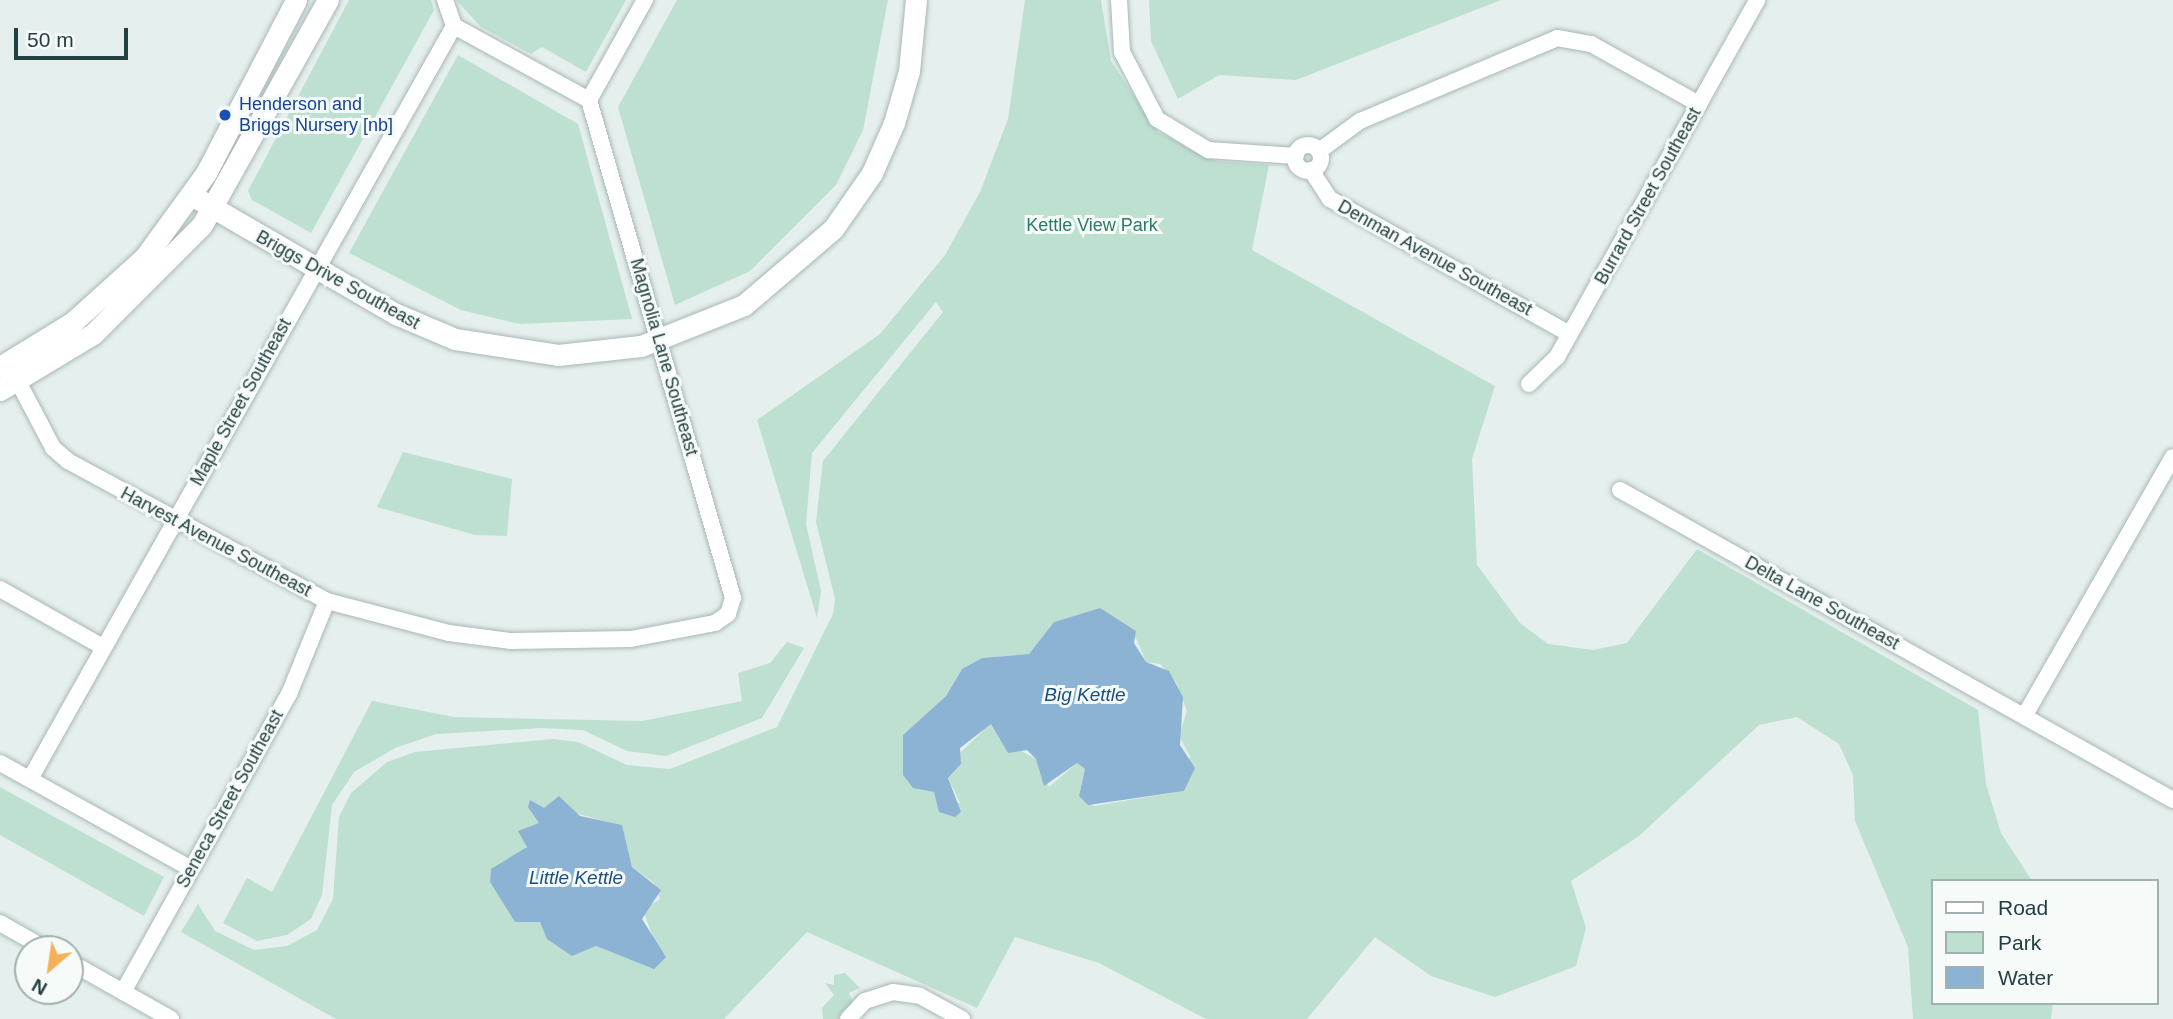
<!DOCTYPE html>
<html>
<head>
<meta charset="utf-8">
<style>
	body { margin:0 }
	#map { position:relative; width:2173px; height:1019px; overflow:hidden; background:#e5efed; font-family:Helvetica,sans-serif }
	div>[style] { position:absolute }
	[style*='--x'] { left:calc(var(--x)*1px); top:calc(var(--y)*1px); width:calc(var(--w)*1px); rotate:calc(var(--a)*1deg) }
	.green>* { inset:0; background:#bee0d1 }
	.water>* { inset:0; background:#8cb3d4 }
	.roads { filter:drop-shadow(0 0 2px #a7b7b6) drop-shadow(0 0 2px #a7b7b6) }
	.street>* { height:16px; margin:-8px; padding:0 8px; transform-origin:8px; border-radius:8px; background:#fff }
	.street>.ring { margin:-8px; padding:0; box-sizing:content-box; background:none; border:16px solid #fff; border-radius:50% }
	.secondary>* { height:21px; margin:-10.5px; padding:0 10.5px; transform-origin:10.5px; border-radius:10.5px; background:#fff }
	.dots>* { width:19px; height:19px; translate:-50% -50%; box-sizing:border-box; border:4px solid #f6fbfa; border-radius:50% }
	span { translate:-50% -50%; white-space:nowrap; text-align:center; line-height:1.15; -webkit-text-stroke:6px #f6fbfa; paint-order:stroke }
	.transit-label { font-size:18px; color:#164399 }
	.left { translate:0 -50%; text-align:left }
	.street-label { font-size:18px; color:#234041 }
	.park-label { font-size:18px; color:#2c7a62 }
	.water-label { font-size:19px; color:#1a5080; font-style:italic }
	.legend { position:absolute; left:1931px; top:879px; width:228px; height:126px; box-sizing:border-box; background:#f6fbfa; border:2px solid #a2b0b0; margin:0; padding:9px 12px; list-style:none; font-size:21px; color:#234041 }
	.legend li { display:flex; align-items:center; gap:14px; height:35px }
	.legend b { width:35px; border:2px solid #a2b0b0 }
	.north { position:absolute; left:14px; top:935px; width:70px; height:70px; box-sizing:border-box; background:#f6fbfa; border:2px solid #a2b0b0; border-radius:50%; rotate:209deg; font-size:19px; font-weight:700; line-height:28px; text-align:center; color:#234041 }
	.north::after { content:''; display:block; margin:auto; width:24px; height:32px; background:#f6b05c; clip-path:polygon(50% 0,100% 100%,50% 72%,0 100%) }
	.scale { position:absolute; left:14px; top:28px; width:114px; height:32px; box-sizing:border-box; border:4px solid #234041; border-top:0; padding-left:9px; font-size:21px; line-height:24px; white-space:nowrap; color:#234041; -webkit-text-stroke:5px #f6fbfa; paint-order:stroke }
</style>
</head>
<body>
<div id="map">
	<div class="green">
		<div style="clip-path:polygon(349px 0,431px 0,434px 10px,311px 233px,252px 200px,248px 191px)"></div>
		<div style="clip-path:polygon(456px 0,626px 0,586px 72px,542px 47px,531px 54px,481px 27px)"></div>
		<div style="clip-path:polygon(677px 0,888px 0,863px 130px,836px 185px,750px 271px,675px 305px,618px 107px)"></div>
		<div style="clip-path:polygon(evenodd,1025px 0,1101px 0,1111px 61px,1158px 132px,1216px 161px,1269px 165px,1252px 250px,1495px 386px,1472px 459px,1477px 565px,1520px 623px,1548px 644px,1593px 650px,1627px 643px,1697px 549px,1978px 710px,1986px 784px,2001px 833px,2032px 881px,1933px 881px,1933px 1003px,2053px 1003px,2051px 1019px,1913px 1019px,1908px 947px,1855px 821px,1853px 775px,1839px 744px,1797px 717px,1759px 725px,1639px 836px,1571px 881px,1586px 928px,1576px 966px,1495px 997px,1431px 976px,1375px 937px,1307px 1019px,1206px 1019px,1099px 963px,1015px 937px,977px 1008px,807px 932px,724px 1019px,336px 1019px,181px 932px,198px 904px,215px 931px,254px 950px,287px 946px,317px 930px,333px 899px,339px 817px,351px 793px,387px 762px,415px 752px,553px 739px,578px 742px,627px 765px,670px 769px,777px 727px,833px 614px,835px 599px,816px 522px,823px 461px,943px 312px,936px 302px,812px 453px,806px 524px,821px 591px,817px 618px,757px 420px,880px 334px,945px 255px,980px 192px,1008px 119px,1025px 0,1100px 608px,1136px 638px,1146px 662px,1160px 664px,1176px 682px,1187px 711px,1179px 736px,1190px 756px,1184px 791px,1094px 806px,1079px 796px,1085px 769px,1077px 763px,1049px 787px,1036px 759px,1000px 739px,991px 723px,956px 757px,961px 764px,948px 778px,960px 803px,939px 804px,934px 792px,925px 790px,903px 735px,946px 696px,962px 669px,982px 658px,1029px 654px,1054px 622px,1100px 608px,1025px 0,550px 806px,622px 826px,632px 867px,654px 883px,660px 899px,643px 910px,655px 943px,629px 959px,596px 946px,566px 951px,548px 939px,540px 922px,513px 917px,490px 882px,520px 856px,540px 823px,537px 815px,550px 806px)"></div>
		<div style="clip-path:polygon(1149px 0,1501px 0,1296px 80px,1219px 75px,1178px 99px,1151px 41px)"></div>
		<div style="clip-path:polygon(458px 55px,578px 124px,632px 319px,520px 324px,461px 310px,349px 253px)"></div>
		<div style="clip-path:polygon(403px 452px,512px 479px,507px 536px,475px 535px,377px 507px)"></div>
		<div style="clip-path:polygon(787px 642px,804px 648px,762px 718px,666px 756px,627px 751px,583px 730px,541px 728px,436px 734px,395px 748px,354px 772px,332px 805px,322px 895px,311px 919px,287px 935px,257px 941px,223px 923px,247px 878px,272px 892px,372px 701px,454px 717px,642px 721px,742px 701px,738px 673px,770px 663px)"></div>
		<div style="clip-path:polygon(0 787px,164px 877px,144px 916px,0 835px)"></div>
		<div style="clip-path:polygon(845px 973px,860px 988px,849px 993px,853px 1003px,838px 1019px,823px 1019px,822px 1008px,834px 995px,825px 983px,834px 985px,834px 975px)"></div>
	</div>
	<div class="water">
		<div style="clip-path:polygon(1100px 608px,1136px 631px,1134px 643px,1146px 662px,1169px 671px,1183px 697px,1180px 745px,1195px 768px,1184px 791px,1088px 805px,1079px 796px,1085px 769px,1077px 763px,1044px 786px,1036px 759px,1027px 750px,1008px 753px,991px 724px,960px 748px,961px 764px,948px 778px,961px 812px,955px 817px,939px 812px,934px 792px,913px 788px,903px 775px,903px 735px,946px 696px,962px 669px,982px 658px,1029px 654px,1054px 622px)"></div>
		<div style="clip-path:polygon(559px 796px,580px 816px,622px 825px,632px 867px,661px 890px,642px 919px,666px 957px,654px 969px,596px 946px,572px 956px,547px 939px,540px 922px,515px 922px,490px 882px,491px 869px,527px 847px,518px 831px,539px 823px,528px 807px,530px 800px,544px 808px)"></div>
	</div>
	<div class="roads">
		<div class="street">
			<div style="--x:445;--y:0;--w:28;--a:71"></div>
			<div style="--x:454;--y:26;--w:154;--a:28.7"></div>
			<div style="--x:1119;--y:0;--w:52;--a:86.7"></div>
			<div style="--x:1122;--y:52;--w:76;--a:62.4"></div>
			<div style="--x:1157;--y:119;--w:60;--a:31.3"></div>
			<div style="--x:1208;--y:150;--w:88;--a:3.9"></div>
			<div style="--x:589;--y:100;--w:115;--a:-60.8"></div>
			<div class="ring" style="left:1295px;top:145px;width:10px;height:10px"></div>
			<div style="--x:1319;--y:151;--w:51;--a:-36.2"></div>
			<div style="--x:1360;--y:121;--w:214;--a:-22.8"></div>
			<div style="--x:1557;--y:38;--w:35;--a:10"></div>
			<div style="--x:1591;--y:44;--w:124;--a:29.1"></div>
			<div style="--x:1311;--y:170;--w:35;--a:57"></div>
			<div style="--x:1330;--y:199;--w:275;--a:29.4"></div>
			<div style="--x:13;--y:372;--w:86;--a:62.2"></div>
			<div style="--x:53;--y:448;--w:20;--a:41"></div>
			<div style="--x:68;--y:461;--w:294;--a:28.4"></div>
			<div style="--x:327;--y:601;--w:126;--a:14.7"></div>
			<div style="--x:449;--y:633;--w:63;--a:7.4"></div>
			<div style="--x:511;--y:641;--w:120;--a:-1"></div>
			<div style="--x:631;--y:639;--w:86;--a:-10.8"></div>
			<div style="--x:715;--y:623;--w:16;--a:-35"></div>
			<div style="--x:728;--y:614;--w:17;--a:-73"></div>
			<div style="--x:733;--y:598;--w:518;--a:-106.13"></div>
			<div style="--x:1529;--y:384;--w:39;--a:-44"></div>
			<div style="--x:1557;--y:357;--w:409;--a:-60.7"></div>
			<div style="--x:1620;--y:490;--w:634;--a:29.27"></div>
			<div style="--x:0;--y:589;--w:118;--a:29.4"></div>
			<div style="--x:2025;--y:715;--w:297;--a:-60.2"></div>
			<div style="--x:0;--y:763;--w:218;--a:29"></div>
			<div style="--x:30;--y:779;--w:864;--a:-60.62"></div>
			<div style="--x:0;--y:923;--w:53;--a:29.5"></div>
			<div style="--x:70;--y:962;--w:116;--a:29.4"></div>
			<div style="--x:123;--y:992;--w:341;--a:-60.9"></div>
			<div style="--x:289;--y:694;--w:100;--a:-67.8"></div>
			<div style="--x:848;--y:1019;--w:25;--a:-47"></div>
			<div style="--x:865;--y:1001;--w:29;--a:-18"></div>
			<div style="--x:893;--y:992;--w:27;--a:8"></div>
			<div style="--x:920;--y:996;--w:48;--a:28.7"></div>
		</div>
		<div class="secondary">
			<div style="--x:193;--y:196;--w:235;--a:30.2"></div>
			<div style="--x:396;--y:314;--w:64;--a:23"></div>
			<div style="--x:455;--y:339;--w:104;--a:8.8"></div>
			<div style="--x:558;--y:355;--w:83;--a:-6.2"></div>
			<div style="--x:641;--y:346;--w:111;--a:-21.7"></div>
			<div style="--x:744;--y:305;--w:117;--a:-40.5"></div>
			<div style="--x:833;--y:229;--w:68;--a:-55.1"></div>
			<div style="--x:872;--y:173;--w:55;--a:-66.3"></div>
			<div style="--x:894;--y:123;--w:54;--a:-73.9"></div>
			<div style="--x:909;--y:71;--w:71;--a:-84.4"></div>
			<div style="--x:0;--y:367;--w:86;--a:-31.7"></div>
			<div style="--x:73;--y:322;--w:97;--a:-42.1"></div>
			<div style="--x:145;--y:257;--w:104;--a:-54"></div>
			<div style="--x:206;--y:173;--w:195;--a:-62.5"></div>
			<div style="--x:0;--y:390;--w:109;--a:-31.1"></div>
			<div style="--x:93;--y:334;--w:154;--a:-45"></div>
			<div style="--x:202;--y:225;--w:258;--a:-60.8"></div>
		</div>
	</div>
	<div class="dots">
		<div style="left:225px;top:115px;background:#1a4fb4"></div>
	</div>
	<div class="transit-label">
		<span class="left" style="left:239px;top:115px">Henderson and<br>Briggs Nursery [nb]</span>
	</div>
	<div class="street-label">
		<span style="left:1648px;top:196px;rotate:-61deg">Burrard Street Southeast</span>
		<span style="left:1435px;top:258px;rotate:29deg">Denman Avenue Southeast</span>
		<span style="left:338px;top:280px;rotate:29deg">Briggs Drive Southeast</span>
		<span style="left:664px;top:357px;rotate:74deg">Magnolia Lane Southeast</span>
		<span style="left:241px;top:402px;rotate:-61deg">Maple Street Southeast</span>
		<span style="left:216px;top:542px;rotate:28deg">Harvest Avenue Southeast</span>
		<span style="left:1822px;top:603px;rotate:29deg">Delta Lane Southeast</span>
		<span style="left:230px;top:799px;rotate:-61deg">Seneca Street Southeast</span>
	</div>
	<div class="park-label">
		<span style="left:1092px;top:225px">Kettle View Park</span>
	</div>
	<div class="water-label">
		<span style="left:1085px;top:695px">Big Kettle</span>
		<span style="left:576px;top:878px">Little Kettle</span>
	</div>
	<ul class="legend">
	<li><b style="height:9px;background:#fff"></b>Road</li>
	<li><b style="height:19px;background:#bee0d1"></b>Park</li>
	<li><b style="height:19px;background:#8cb3d4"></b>Water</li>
	</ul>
	<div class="north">N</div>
	<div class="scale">50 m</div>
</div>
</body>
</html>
